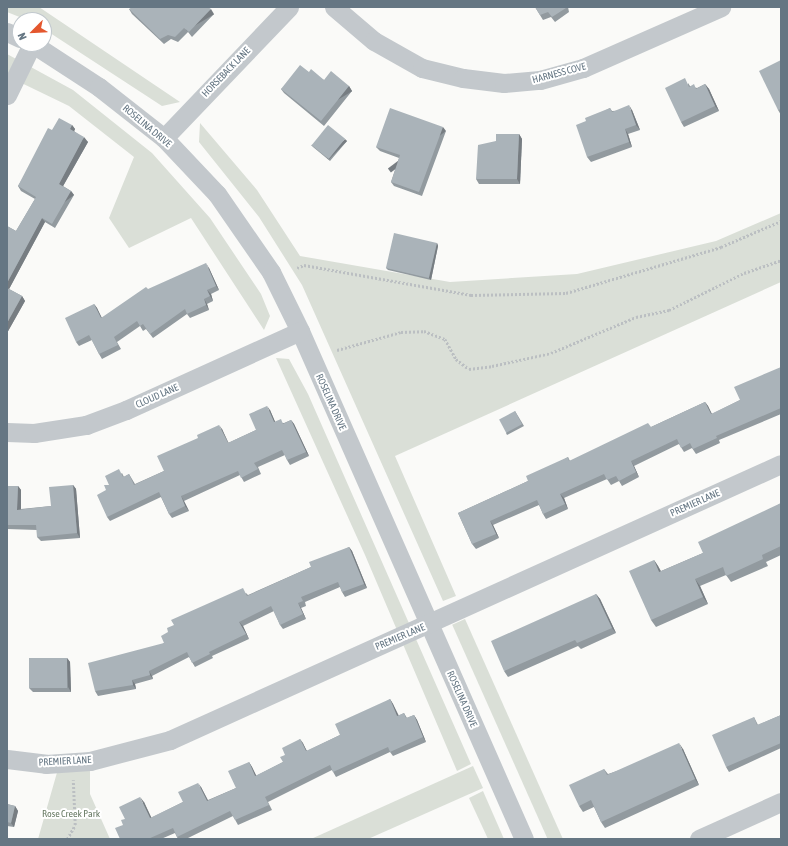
<!DOCTYPE html>
<html>
<head>
<meta charset="utf-8">
<style>
	body { margin:0 }
	#map { position:relative; width:788px; height:846px; overflow:hidden; background:#fafaf8; font-family:"Asap Condensed",sans-serif }
	div>[style] { position:absolute }
	[style*='--x'] { left:calc(var(--x)*1px); top:calc(var(--y)*1px); width:calc(var(--w)*1px); rotate:calc(var(--a)*1deg) }
	.green>* { inset:0; background:#dadfd7; transform-origin:0 0 }
	.path>* { height:2.5px; margin-top:-1.25px; transform-origin:0; background:repeating-linear-gradient(90deg,#bbbfc2 0 2px,transparent 0 4px) }
	.street>* { height:19px; margin:-9.5px; padding:0 9.5px; transform-origin:9.5px; border-radius:9.5px; background:#c3c8cc }
	.wall>* { inset:0; background:#929a9f }
	.shaded-wall>* { inset:0; background:#777d82; transform-origin:0 0 }
	.building>* { inset:0; background:#aab3b9; transform-origin:0 0 }
	span { translate:-50% -50%; white-space:nowrap; text-align:center; line-height:1.15; -webkit-text-stroke:4px #fff; paint-order:stroke }
	.street-label { font-size:10px; color:#657683 }
	.park-label { font-size:10px; color:#687a64 }
	.frame { position:absolute; inset:0; border:8px solid #657683; pointer-events:none }
	.north { position:absolute; left:12px; top:12px; width:40px; height:40px; box-sizing:border-box; background:#fff; border:1px solid #c1c8cd; border-radius:50%; rotate:246deg; font-size:11px; font-weight:700; line-height:16px; text-align:center; color:#657683 }
	.north::after { content:''; display:block; margin:auto; width:14px; height:18px; background:#e4572e; clip-path:polygon(50% 0,100% 100%,50% 72%,0 100%) }
</style>
</head>
<body>
<div id="map">
	<div class="green">
		<div style="clip-path:polygon(7px 7px,39px 7px,180px 102px,162px 106px,44px 29px,44px 20px,27px 20px,7px 12px)"></div>
		<div style="clip-path:polygon(7px 54px,73px 90px,152px 153px,210px 218px,261px 294px,270px 316px,264px 330px,191px 218px,129px 248px,109px 218px,134px 157px,69px 106px,7px 76px)"></div>
		<div style="clip-path:polygon(200px 123px,257px 190px,300px 256px,450px 282px,577px 274px,716px 241px,781px 213px,781px 282px,395px 456px,456px 596px,443px 601px,302px 285px,259px 217px,199px 142px)"></div>
		<div style="clip-path:polygon(276px 358px,289px 359px,308px 394px,471px 764px,457px 771px,365px 555px)"></div>
		<div style="left:465px;top:619px;width:240px;height:14px;rotate:66deg"></div>
		<div style="clip-path:polygon(90px 761px,90px 794px,110px 839px,38px 839px,60px 762px)"></div>
		<div style="clip-path:polygon(473px 766px,483px 788px,368px 839px,311px 839px)"></div>
		<div style="clip-path:polygon(483px 791px,504px 839px,488px 839px,469px 798px)"></div>
	</div>
	<div class="path">
		<div style="--x:297;--y:268;--w:8;--a:-23"></div>
		<div style="--x:304;--y:265;--w:170;--a:10.2"></div>
		<div style="--x:471;--y:295;--w:95;--a:-1.2"></div>
		<div style="--x:566;--y:293;--w:162;--a:-16.5"></div>
		<div style="--x:721;--y:247;--w:65;--a:-23.4"></div>
		<div style="--x:337;--y:350;--w:66;--a:-15.7"></div>
		<div style="--x:401;--y:332;--w:23;--a:-2"></div>
		<div style="--x:424;--y:331;--w:22;--a:21"></div>
		<div style="--x:445;--y:339;--w:23;--a:61"></div>
		<div style="--x:456;--y:359;--w:16;--a:38"></div>
		<div style="--x:469;--y:369;--w:23;--a:-7"></div>
		<div style="--x:492;--y:366;--w:60;--a:-12.4"></div>
		<div style="--x:551;--y:353;--w:92;--a:-23"></div>
		<div style="--x:636;--y:317;--w:34;--a:-12"></div>
		<div style="--x:669;--y:310;--w:84;--a:-26.3"></div>
		<div style="--x:744;--y:273;--w:39;--a:-19"></div>
		<div style="--x:67;--y:839;--w:16;--a:-60"></div>
		<div style="--x:75;--y:825;--w:45;--a:-92.5"></div>
	</div>
	<div class="street">
		<div style="--x:334;--y:7;--w:52;--a:40.4"></div>
		<div style="--x:374;--y:41;--w:55;--a:29.4"></div>
		<div style="--x:422;--y:68;--w:42;--a:13.7"></div>
		<div style="--x:463;--y:78;--w:41;--a:7"></div>
		<div style="--x:504;--y:83;--w:36;--a:-5"></div>
		<div style="--x:540;--y:80;--w:45;--a:-15.6"></div>
		<div style="--x:583;--y:68;--w:151;--a:-23.8"></div>
		<div style="--x:7;--y:32;--w:14;--a:25"></div>
		<div style="--x:33;--y:44;--w:79;--a:33.1"></div>
		<div style="--x:99;--y:87;--w:83;--a:38.1"></div>
		<div style="--x:164;--y:138;--w:77;--a:46.6"></div>
		<div style="--x:217;--y:194;--w:95;--a:55.3"></div>
		<div style="--x:271;--y:272;--w:66;--a:63.8"></div>
		<div style="--x:300;--y:331;--w:555;--a:66.21"></div>
		<div style="--x:7;--y:95;--w:57;--a:-63.9"></div>
		<div style="--x:164;--y:138;--w:181;--a:-46.3"></div>
		<div style="--x:7;--y:432;--w:27;--a:2"></div>
		<div style="--x:34;--y:433;--w:53;--a:-8.7"></div>
		<div style="--x:86;--y:425;--w:43;--a:-20.6"></div>
		<div style="--x:126;--y:410;--w:191;--a:-24.4"></div>
		<div style="--x:7;--y:759;--w:39;--a:7"></div>
		<div style="--x:46;--y:764;--w:44;--a:-3.9"></div>
		<div style="--x:90;--y:761;--w:83;--a:-14.7"></div>
		<div style="--x:170;--y:740;--w:670;--a:-24.31"></div>
		<div style="--x:699;--y:839;--w:90;--a:-24.3"></div>
	</div>
	<div class="wall">
		<div style="clip-path:polygon(535px 7px,568px 7px,569px 12px,555px 22px,551px 17px,543px 20px)"></div>
		<div style="clip-path:polygon(129px 9px,214px 14px,192px 37px,188px 32px,178px 42px,171px 39px,164px 44px,132px 14px)"></div>
		<div style="clip-path:polygon(781px 60px,781px 115px,778px 110px)"></div>
		<div style="clip-path:polygon(309px 72px,324px 80px,349px 86px,352px 91px,324px 126px,284px 93px,281px 89px)"></div>
		<div style="clip-path:polygon(688px 83px,690px 86px,697px 88px,705px 84px,709px 89px,719px 111px,684px 127px,681px 122px)"></div>
		<div style="clip-path:polygon(610px 108px,612px 111px,632px 110px,640px 130px,628px 134px,632px 147px,591px 162px,587px 157px,586px 121px)"></div>
		<div style="clip-path:polygon(72px 125px,75px 129px,74px 131px,88px 142px,63px 186px,71px 191px,74px 195px,55px 228px,45px 222px,9px 289px,22px 296px,25px 301px,7px 333px,7px 226px,16px 231px,35px 199px,21px 191px,18px 186px,52px 130px)"></div>
		<div style="clip-path:polygon(446px 131px,422px 196px,394px 186px,391px 182px,399px 158px,380px 151px,376px 147px)"></div>
		<div style="clip-path:polygon(519px 134px,522px 139px,520px 184px,479px 184px,476px 179px,496px 141px)"></div>
		<div style="clip-path:polygon(347px 141px,330px 161px,313px 147px,311px 145px)"></div>
		<div style="clip-path:polygon(437px 243px,438px 246px,431px 280px,388px 270px,386px 268px)"></div>
		<div style="clip-path:polygon(209px 268px,219px 290px,211px 294px,213px 301px,207px 304px,209px 310px,190px 318px,187px 314px,153px 338px,146px 329px,143px 331px,140px 326px,117px 342px,121px 349px,102px 359px,99px 354px,92px 340px,79px 346px,76px 342px,94px 304px,97px 308px,102px 318px)"></div>
		<div style="clip-path:polygon(781px 367px,781px 414px,719px 440px,720px 443px,696px 454px,692px 448px,684px 452px,679px 444px,634px 466px,639px 477px,622px 486px,619px 481px,611px 485px,607px 479px,564px 498px,568px 509px,546px 519px,543px 514px,539px 505px,493px 525px,499px 538px,476px 549px,472px 544px,458px 513px,528px 481px,568px 457px,570px 461px,651px 427px,705px 402px,708px 406px,712px 414px,740px 400px)"></div>
		<div style="clip-path:polygon(270px 410px,275px 422px,284px 423px,291px 420px,294px 424px,309px 456px,290px 465px,287px 460px,285px 455px,258px 467px,261px 474px,244px 482px,240px 475px,184px 501px,189px 511px,172px 518px,169px 514px,161px 497px,110px 521px,107px 517px,106px 490px,109px 485px,122px 473px,124px 477px,129px 474px,135px 484px,164px 471px,222px 429px,228px 443px,256px 430px)"></div>
		<div style="clip-path:polygon(515px 411px,524px 426px,507px 435px,506px 433px)"></div>
		<div style="clip-path:polygon(73px 485px,76px 489px,80px 538px,41px 541px,37px 537px,37px 530px,7px 529px,7px 486px,18px 486px,21px 490px,21px 509px,51px 506px)"></div>
		<div style="clip-path:polygon(781px 503px,781px 555px,766px 562px,768px 566px,731px 582px,726px 575px,700px 586px,708px 604px,656px 627px,651px 620px,654px 560px,658px 566px,661px 571px,703px 553px)"></div>
		<div style="clip-path:polygon(349px 547px,352px 551px,367px 588px,345px 597px,342px 592px,340px 587px,305px 602px,306px 606px,301px 608px,306px 619px,283px 629px,280px 625px,274px 611px,243px 626px,249px 639px,212px 656px,213px 658px,195px 667px,189px 657px,152px 676px,153px 679px,135px 684px,136px 689px,98px 696px,95px 691px,164px 643px,246px 593px,248px 595px,311px 567px)"></div>
		<div style="clip-path:polygon(596px 594px,600px 599px,616px 633px,581px 649px,578px 646px,508px 677px,504px 671px)"></div>
		<div style="clip-path:polygon(67px 658px,70px 662px,71px 692px,33px 692px,29px 688px)"></div>
		<div style="clip-path:polygon(390px 699px,393px 704px,398px 716px,404px 713px,407px 718px,414px 715px,417px 720px,426px 742px,393px 756px,390px 752px,336px 777px,332px 770px,268px 802px,272px 810px,238px 825px,233px 816px,186px 839px,178px 839px,175px 833px,161px 839px,120px 839px,125px 819px,144px 802px,151px 818px,183px 802px,201px 787px,208px 800px,236px 788px,249px 762px,252px 767px,256px 776px,283px 762px,285px 755px,300px 739px,307px 751px,340px 735px)"></div>
		<div style="clip-path:polygon(781px 715px,781px 748px,729px 772px,726px 767px,754px 717px,758px 725px)"></div>
		<div style="clip-path:polygon(683px 749px,699px 785px,605px 828px,601px 822px,594px 807px,583px 812px,579px 806px,604px 769px,608px 774px)"></div>
		<div style="clip-path:polygon(7px 804px,15px 806px,18px 811px,14px 827px,7px 826px)"></div>
	</div>
	<div class="shaded-wall">
		<div style="left:211px;top:9px;width:6px;height:32px;rotate:59deg"></div>
		<div style="clip-path:polygon(705px 84px,709px 89px,719px 111px,715px 106px)"></div>
		<div style="left:349px;top:86px;width:6px;height:45px;rotate:59deg"></div>
		<div style="clip-path:polygon(629px 105px,632px 110px,640px 130px,636px 125px)"></div>
		<div style="clip-path:polygon(72px 125px,75px 129px,73px 134px,70px 129px)"></div>
		<div style="left:443px;top:127px;width:5px;height:69px;rotate:53deg"></div>
		<div style="clip-path:polygon(625px 129px,628px 134px,632px 147px,629px 142px)"></div>
		<div style="clip-path:polygon(519px 134px,522px 139px,520px 184px,517px 179px)"></div>
		<div style="clip-path:polygon(84px 137px,88px 142px,62px 188px,59px 184px)"></div>
		<div style="left:345px;top:139px;width:3px;height:26px;rotate:45deg"></div>
		<div style="left:71px;top:191px;width:5px;height:38px;rotate:53deg"></div>
		<div style="clip-path:polygon(42px 218px,45px 222px,8px 291px,7px 289px,7px 283px)"></div>
		<div style="clip-path:polygon(437px 243px,438px 246px,431px 280px,429px 278px)"></div>
		<div style="clip-path:polygon(206px 263px,209px 268px,219px 290px,216px 286px)"></div>
		<div style="clip-path:polygon(207px 290px,211px 294px,213px 301px,210px 296px)"></div>
		<div style="clip-path:polygon(22px 296px,25px 301px,7px 333px,7px 323px)"></div>
		<div style="clip-path:polygon(204px 299px,207px 304px,209px 310px,206px 305px)"></div>
		<div style="clip-path:polygon(94px 304px,97px 308px,104px 323px,101px 318px)"></div>
		<div style="clip-path:polygon(705px 402px,708px 406px,714px 419px,711px 414px)"></div>
		<div style="clip-path:polygon(267px 406px,270px 410px,277px 426px,274px 422px)"></div>
		<div style="clip-path:polygon(291px 420px,294px 424px,309px 456px,306px 452px)"></div>
		<div style="clip-path:polygon(219px 425px,222px 429px,231px 448px,228px 443px)"></div>
		<div style="clip-path:polygon(631px 461px,634px 466px,639px 477px,636px 472px)"></div>
		<div style="clip-path:polygon(73px 485px,76px 489px,80px 538px,77px 533px)"></div>
		<div style="clip-path:polygon(18px 486px,21px 490px,21px 514px,17px 510px)"></div>
		<div style="clip-path:polygon(560px 494px,564px 498px,568px 509px,565px 504px)"></div>
		<div style="clip-path:polygon(181px 496px,184px 501px,189px 511px,185px 506px)"></div>
		<div style="clip-path:polygon(490px 521px,493px 525px,499px 538px,496px 534px)"></div>
		<div style="clip-path:polygon(349px 547px,352px 551px,367px 588px,364px 584px)"></div>
		<div style="clip-path:polygon(654px 560px,658px 566px,664px 578px,659px 572px)"></div>
		<div style="clip-path:polygon(695px 579px,700px 586px,708px 604px,703px 597px)"></div>
		<div style="clip-path:polygon(596px 594px,600px 599px,616px 633px,612px 628px)"></div>
		<div style="clip-path:polygon(298px 603px,301px 608px,306px 619px,303px 614px)"></div>
		<div style="clip-path:polygon(239px 622px,243px 626px,249px 639px,246px 634px)"></div>
		<div style="clip-path:polygon(67px 658px,70px 662px,71px 692px,68px 687px)"></div>
		<div style="clip-path:polygon(149px 671px,152px 676px,153px 679px,150px 675px)"></div>
		<div style="clip-path:polygon(132px 680px,135px 684px,136px 689px,133px 685px)"></div>
		<div style="clip-path:polygon(390px 699px,393px 704px,401px 720px,397px 716px)"></div>
		<div style="clip-path:polygon(414px 715px,417px 720px,426px 742px,423px 737px)"></div>
		<div style="clip-path:polygon(300px 739px,303px 743px,309px 756px,306px 751px)"></div>
		<div style="clip-path:polygon(679px 743px,683px 749px,699px 785px,695px 779px)"></div>
		<div style="clip-path:polygon(249px 762px,252px 767px,259px 781px,255px 776px)"></div>
		<div style="clip-path:polygon(198px 783px,201px 787px,210px 805px,207px 801px)"></div>
		<div style="clip-path:polygon(140px 797px,144px 802px,154px 823px,150px 818px)"></div>
		<div style="clip-path:polygon(15px 806px,18px 811px,14px 827px,11px 823px)"></div>
	</div>
	<div class="building">
		<div style="clip-path:polygon(132px 7px,208px 7px,211px 9px,189px 32px,184px 28px,175px 37px,168px 35px,160px 39px,129px 9px)"></div>
		<div style="clip-path:polygon(535px 7px,566px 7px,566px 8px,552px 17px,548px 12px,540px 15px)"></div>
		<div style="clip-path:polygon(781px 60px,781px 109px,778px 110px,759px 71px)"></div>
		<div style="clip-path:polygon(300px 65px,309px 72px,311px 69px,324px 80px,331px 71px,349px 86px,321px 121px,281px 89px)"></div>
		<div style="clip-path:polygon(685px 78px,689px 87px,694px 84px,696px 89px,705px 84px,715px 106px,681px 122px,665px 88px)"></div>
		<div style="clip-path:polygon(629px 105px,636px 125px,625px 129px,629px 142px,587px 157px,576px 125px,586px 121px,585px 118px,610px 108px,612px 112px)"></div>
		<div style="clip-path:polygon(390px 108px,443px 127px,419px 192px,391px 182px,400px 155px,376px 147px)"></div>
		<div style="clip-path:polygon(59px 118px,72px 125px,70px 129px,84px 137px,59px 184px,71px 191px,52px 224px,42px 218px,7px 283px,7px 226px,16px 231px,36px 197px,18px 186px,48px 128px,52px 130px)"></div>
		<div style="left:328px;top:125px;width:22px;height:26px;rotate:39deg"></div>
		<div style="clip-path:polygon(496px 134px,519px 134px,517px 179px,476px 179px,478px 145px,496px 141px)"></div>
		<div style="left:394px;top:233px;width:44px;height:36px;rotate:13deg"></div>
		<div style="clip-path:polygon(206px 263px,216px 286px,207px 290px,210px 296px,204px 299px,206px 305px,187px 314px,185px 309px,150px 334px,143px 324px,140px 326px,137px 321px,114px 337px,118px 345px,99px 354px,89px 335px,76px 342px,65px 318px,94px 304px,101px 318px,146px 287px,148px 289px)"></div>
		<div style="clip-path:polygon(7px 288px,22px 296px,7px 323px)"></div>
		<div style="clip-path:polygon(781px 367px,781px 408px,716px 436px,717px 438px,693px 449px,690px 443px,681px 448px,677px 439px,631px 461px,636px 472px,619px 481px,616px 476px,607px 480px,604px 474px,560px 494px,565px 504px,543px 514px,537px 500px,490px 521px,496px 534px,472px 544px,458px 513px,528px 481px,526px 476px,568px 457px,569px 461px,648px 423px,651px 427px,705px 402px,711px 414px,740px 400px,734px 387px)"></div>
		<div style="clip-path:polygon(267px 406px,274px 422px,281px 419px,283px 424px,291px 420px,306px 452px,287px 460px,282px 450px,254px 463px,258px 469px,241px 478px,238px 471px,181px 496px,185px 506px,169px 514px,159px 492px,107px 517px,97px 495px,106px 490px,104px 485px,109px 485px,105px 476px,119px 469px,123px 477px,129px 474px,134px 485px,164px 471px,157px 456px,198px 438px,197px 435px,219px 425px,228px 443px,256px 430px,249px 414px)"></div>
		<div style="left:515px;top:411px;width:15px;height:18px;rotate:62deg"></div>
		<div style="clip-path:polygon(73px 485px,77px 533px,37px 537px,36px 525px,7px 525px,7px 486px,18px 486px,17px 510px,51px 506px,49px 487px)"></div>
		<div style="clip-path:polygon(781px 503px,781px 546px,762px 555px,763px 559px,726px 576px,723px 567px,695px 579px,703px 597px,651px 620px,629px 571px,654px 560px,659px 572px,703px 553px,698px 542px)"></div>
		<div style="clip-path:polygon(349px 547px,364px 584px,342px 592px,338px 582px,301px 597px,303px 601px,298px 603px,303px 614px,280px 625px,271px 606px,239px 622px,246px 634px,209px 652px,210px 654px,192px 663px,187px 652px,149px 671px,150px 675px,132px 680px,133px 685px,95px 691px,88px 663px,164px 643px,161px 636px,168px 632px,167px 628px,174px 625px,171px 620px,243px 588px,247px 596px,311px 567px,309px 562px)"></div>
		<div style="clip-path:polygon(596px 594px,612px 628px,577px 643px,575px 640px,504px 671px,491px 641px)"></div>
		<div style="left:29px;top:658px;width:38px;height:30px"></div>
		<div style="clip-path:polygon(390px 699px,397px 716px,404px 713px,406px 718px,414px 715px,423px 737px,390px 752px,388px 747px,333px 772px,330px 765px,265px 797px,269px 805px,235px 820px,230px 811px,177px 837px,173px 828px,148px 839px,120px 839px,115px 828px,123px 825px,121px 820px,125px 819px,119px 807px,140px 797px,150px 818px,183px 802px,178px 792px,198px 783px,207px 801px,236px 788px,228px 771px,249px 762px,255px 776px,283px 762px,280px 757px,285px 755px,282px 748px,300px 739px,306px 751px,340px 735px,335px 724px)"></div>
		<div style="clip-path:polygon(781px 715px,781px 743px,726px 767px,712px 735px,754px 717px,757px 725px)"></div>
		<div style="clip-path:polygon(679px 743px,695px 779px,601px 822px,591px 800px,579px 806px,569px 785px,604px 769px,607px 775px)"></div>
		<div style="clip-path:polygon(7px 804px,15px 806px,11px 823px,7px 822px)"></div>
	</div>
	<div class="street-label">
		<span style="left:226px;top:72px;rotate:-46deg">HORSEBACK LANE</span>
		<span style="left:559px;top:73px;rotate:-15deg">HARNESS COVE</span>
		<span style="left:147px;top:126px;rotate:40deg">ROSELINA DRIVE</span>
		<span style="left:157px;top:396px;rotate:-24deg">CLOUD LANE</span>
		<span style="left:331px;top:402px;rotate:66deg">ROSELINA DRIVE</span>
		<span style="left:695px;top:503px;rotate:-24deg">PREMIER LANE</span>
		<span style="left:400px;top:637px;rotate:-23deg">PREMIER LANE</span>
		<span style="left:462px;top:699px;rotate:66deg">ROSELINA DRIVE</span>
		<span style="left:65px;top:761px;rotate:-3deg">PREMIER LANE</span>
	</div>
	<div class="park-label">
		<span style="left:71px;top:814px">Rose Creek Park</span>
	</div>
	<div class="frame"></div>
	<div class="north">N</div>
</div>
</body>
</html>
